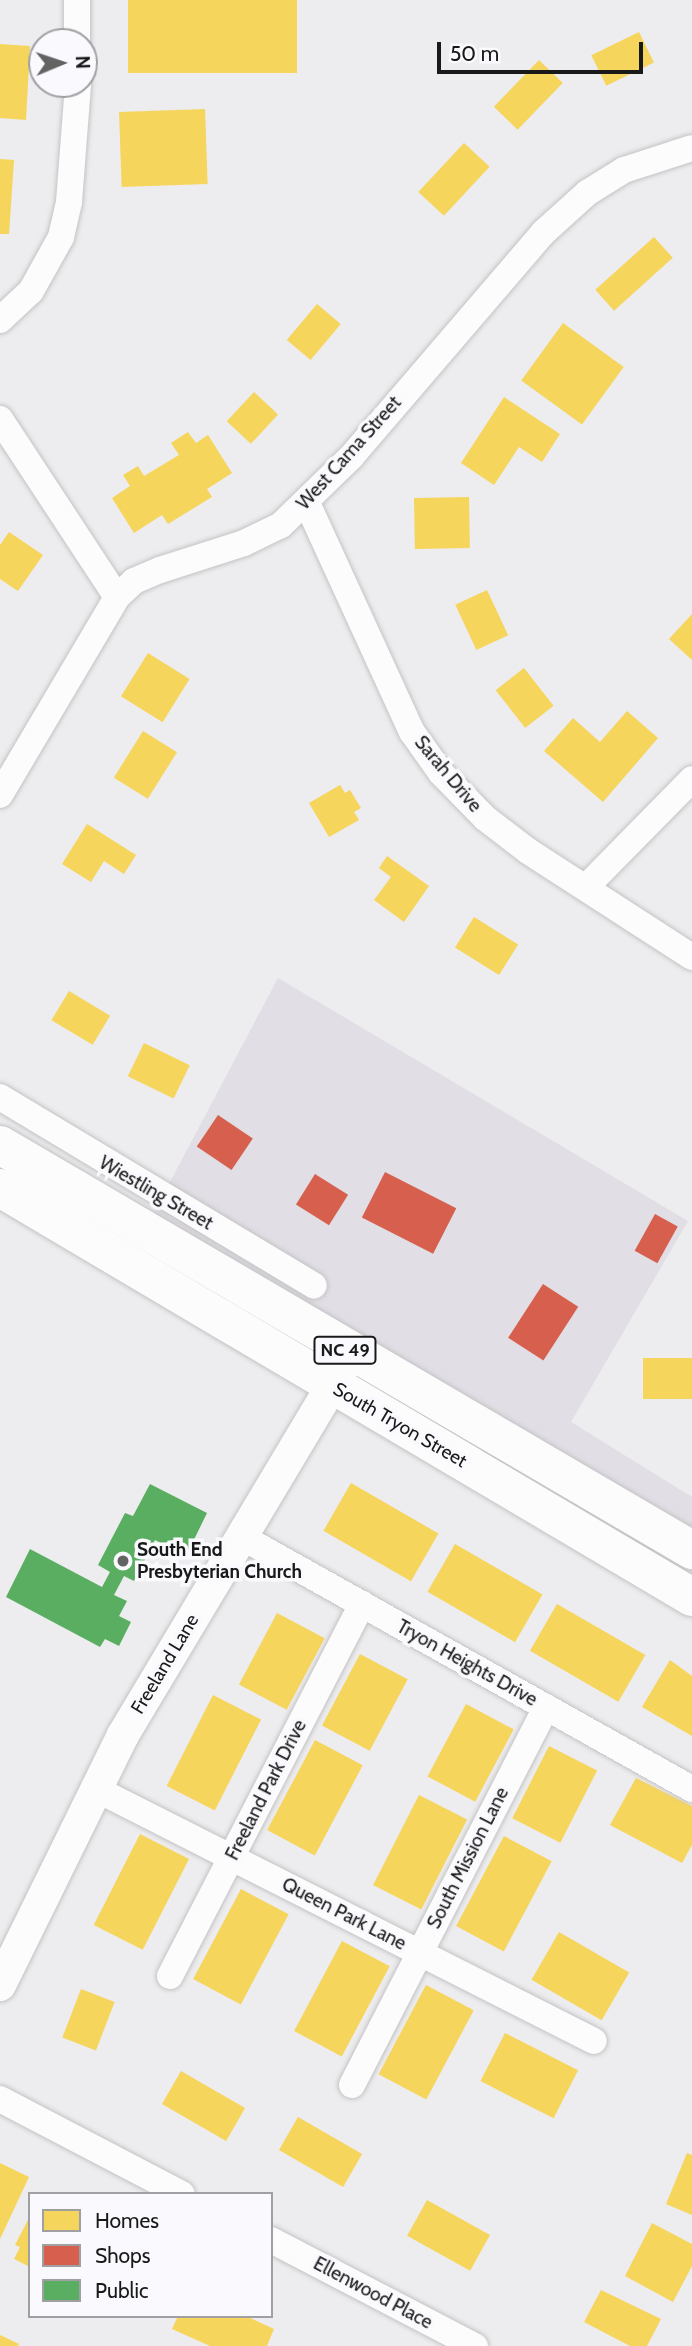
<!DOCTYPE html>
<html>
<head>
<meta charset="utf-8">
<style>
	body { margin:0 }
	#map { position:relative; width:692px; height:2346px; overflow:hidden; background:#edecee; font-family:Cabin,sans-serif }
	div>[style] { position:absolute }
	[style*='--x'] { left:calc(var(--x)*1px); top:calc(var(--y)*1px); width:calc(var(--w)*1px); rotate:calc(var(--a)*1deg) }
	.built>* { inset:0; background:#e1dee5 }
	.homes>* { inset:0; background:#f6d55c; transform-origin:0 0 }
	.shops>* { inset:0; background:#d6604d; transform-origin:0 0 }
	.public>* { inset:0; background:#5aae61 }
	.roads { filter:drop-shadow(0 0 2px #c4c3c5) drop-shadow(0 0 2px #c4c3c5) }
	.minor>* { height:26px; margin:-13px; padding:0 13px; transform-origin:13px; border-radius:13px; background:#fcfcfc }
	.tertiary>* { height:32px; margin:-16px; padding:0 16px; transform-origin:16px; border-radius:16px; background:#fcfcfc }
	.primary>* { height:38px; margin:-19px; padding:0 19px; transform-origin:19px; border-radius:19px; background:#fcfcfc }
	.dots>* { width:19px; height:19px; translate:-50% -50%; box-sizing:border-box; border:4px solid #faf9fd; border-radius:50% }
	span { translate:-50% -50%; white-space:nowrap; text-align:center; line-height:1.15; -webkit-text-stroke:7px #faf9fd; paint-order:stroke }
	.shield-label span { padding:2px 5px; background:#faf9fd; border:2px solid; border-radius:5px; -webkit-text-stroke-width:0 }
	.shield-label { font-size:18px; color:#19191a; font-weight:700 }
	.street-label { font-size:19px; color:#19191a }
	.poi-label { font-size:19px; color:#19191a; font-weight:700 }
	.left { translate:0 -50%; text-align:left }
	.legend { position:absolute; left:28px; top:2192px; width:245px; height:126px; box-sizing:border-box; background:#faf9fd; border:2px solid #a09fa2; margin:0; padding:9px 12px; list-style:none; font-size:21px; color:#19191a }
	.legend li { display:flex; align-items:center; gap:14px; height:35px }
	.legend b { width:35px; border:2px solid #a09fa2 }
	.north { position:absolute; left:28px; top:28px; width:70px; height:70px; box-sizing:border-box; background:#faf9fd; border:2px solid #a09fa2; border-radius:50%; rotate:88deg; font-size:19px; font-weight:700; line-height:28px; text-align:center; color:#19191a }
	.north::after { content:''; display:block; margin:auto; width:24px; height:32px; background:#636364; clip-path:polygon(50% 0,100% 100%,50% 72%,0 100%) }
	.scale { position:absolute; left:437px; top:42px; width:206px; height:32px; box-sizing:border-box; border:4px solid #19191a; border-top:0; padding-left:9px; font-size:21px; line-height:24px; white-space:nowrap; color:#19191a; -webkit-text-stroke:5px #faf9fd; paint-order:stroke }
</style>
</head>
<body>
<div id="map">
	<div class="built">
		<div style="clip-path:polygon(278px 978px,688px 1221px,571px 1422px,692px 1497px,692px 1535px,152px 1216px)"></div>
	</div>
	<div class="homes">
		<div style="left:128px;top:0;width:169px;height:73px"></div>
		<div style="left:639px;top:32px;width:34px;height:53px;rotate:64deg"></div>
		<div style="clip-path:polygon(0 44px,30px 46px,26px 120px,0 118px)"></div>
		<div style="left:539px;top:60px;width:33px;height:65px;rotate:44deg"></div>
		<div style="left:205px;top:109px;width:75px;height:86px;rotate:88deg"></div>
		<div style="left:464px;top:143px;width:35px;height:67px;rotate:43deg"></div>
		<div style="clip-path:polygon(0 159px,14px 160px,9px 234px,0 234px)"></div>
		<div style="left:654px;top:237px;width:28px;height:79px;rotate:48deg"></div>
		<div style="left:317px;top:304px;width:31px;height:47px;rotate:40deg"></div>
		<div style="left:563px;top:323px;width:75px;height:71px;rotate:36deg"></div>
		<div style="left:254px;top:392px;width:33px;height:40px;rotate:43deg"></div>
		<div style="clip-path:polygon(504px 397px,560px 434px,542px 462px,519px 447px,494px 485px,461px 463px)"></div>
		<div style="clip-path:polygon(188px 432px,196px 443px,208px 435px,232px 473px,207px 489px,212px 497px,181px 516px,168px 524px,162px 515px,134px 533px,112px 498px,130px 486px,123px 475px,138px 466px,144px 476px,179px 455px,171px 443px)"></div>
		<div style="left:469px;top:497px;width:51px;height:55px;rotate:89deg"></div>
		<div style="clip-path:polygon(9px 532px,43px 555px,18px 591px,0 579px,0 545px)"></div>
		<div style="left:487px;top:590px;width:50px;height:35px;rotate:65deg"></div>
		<div style="clip-path:polygon(692px 614px,692px 660px,669px 639px)"></div>
		<div style="left:148px;top:653px;width:49px;height:51px;rotate:32deg"></div>
		<div style="left:524px;top:668px;width:48px;height:36px;rotate:52deg"></div>
		<div style="clip-path:polygon(627px 711px,658px 738px,603px 802px,544px 751px,573px 718px,600px 742px)"></div>
		<div style="left:143px;top:731px;width:40px;height:55px;rotate:32deg"></div>
		<div style="clip-path:polygon(340px 785px,345px 793px,350px 790px,361px 808px,354px 812px,359px 820px,329px 837px,309px 803px)"></div>
		<div style="clip-path:polygon(87px 824px,136px 855px,124px 874px,104px 861px,91px 882px,62px 864px)"></div>
		<div style="clip-path:polygon(387px 856px,429px 886px,404px 922px,374px 900px,391px 877px,379px 868px)"></div>
		<div style="left:474px;top:917px;width:52px;height:36px;rotate:32deg"></div>
		<div style="left:69px;top:991px;width:48px;height:34px;rotate:31deg"></div>
		<div style="left:144px;top:1043px;width:51px;height:37px;rotate:26deg"></div>
		<div style="left:692px;top:1358px;width:41px;height:49px;rotate:90deg"></div>
		<div style="left:351px;top:1483px;width:101px;height:55px;rotate:30deg"></div>
		<div style="left:455px;top:1544px;width:101px;height:55px;rotate:30deg"></div>
		<div style="left:557px;top:1604px;width:102px;height:54px;rotate:30deg"></div>
		<div style="left:277px;top:1613px;width:54px;height:81px;rotate:28deg"></div>
		<div style="left:360px;top:1654px;width:54px;height:81px;rotate:28deg"></div>
		<div style="clip-path:polygon(670px 1660px,692px 1676px,692px 1736px,642px 1707px)"></div>
		<div style="left:213px;top:1695px;width:54px;height:102px;rotate:27deg"></div>
		<div style="left:466px;top:1704px;width:54px;height:82px;rotate:28deg"></div>
		<div style="left:315px;top:1740px;width:54px;height:102px;rotate:28deg"></div>
		<div style="left:549px;top:1746px;width:54px;height:81px;rotate:27deg"></div>
		<div style="clip-path:polygon(636px 1778px,692px 1806px,692px 1845px,682px 1863px,610px 1825px)"></div>
		<div style="left:419px;top:1795px;width:54px;height:101px;rotate:27deg"></div>
		<div style="left:140px;top:1834px;width:55px;height:102px;rotate:27deg"></div>
		<div style="left:504px;top:1836px;width:54px;height:102px;rotate:28deg"></div>
		<div style="left:241px;top:1889px;width:54px;height:102px;rotate:28deg"></div>
		<div style="left:559px;top:1932px;width:81px;height:55px;rotate:30deg"></div>
		<div style="left:342px;top:1941px;width:54px;height:102px;rotate:28deg"></div>
		<div style="left:426px;top:1985px;width:54px;height:101px;rotate:28deg"></div>
		<div style="left:81px;top:1989px;width:36px;height:52px;rotate:21deg"></div>
		<div style="left:505px;top:2033px;width:82px;height:54px;rotate:27deg"></div>
		<div style="left:181px;top:2071px;width:74px;height:38px;rotate:30deg"></div>
		<div style="left:298px;top:2117px;width:74px;height:38px;rotate:30deg"></div>
		<div style="clip-path:polygon(687px 2153px,692px 2155px,692px 2215px,666px 2204px)"></div>
		<div style="clip-path:polygon(0 2163px,29px 2177px,0 2239px)"></div>
		<div style="left:427px;top:2200px;width:72px;height:41px;rotate:29deg"></div>
		<div style="clip-path:polygon(30px 2216px,30px 2267px,14px 2259px,20px 2247px,15px 2245px)"></div>
		<div style="clip-path:polygon(652px 2223px,692px 2244px,692px 2266px,673px 2302px,625px 2276px)"></div>
		<div style="clip-path:polygon(601px 2290px,661px 2319px,647px 2346px,630px 2346px,584px 2322px)"></div>
		<div style="clip-path:polygon(178px 2316px,246px 2316px,274px 2329px,267px 2346px,210px 2346px,172px 2329px)"></div>
		<div style="clip-path:polygon(0 2335px,19px 2344px,18px 2346px,0 2346px)"></div>
	</div>
	<div class="shops">
		<div style="left:218px;top:1115px;width:42px;height:38px;rotate:34deg"></div>
		<div style="left:385px;top:1172px;width:80px;height:51px;rotate:27deg"></div>
		<div style="left:315px;top:1174px;width:39px;height:36px;rotate:32deg"></div>
		<div style="left:655px;top:1214px;width:26px;height:42px;rotate:29deg"></div>
		<div style="left:543px;top:1284px;width:42px;height:64px;rotate:33deg"></div>
	</div>
	<div class="public">
		<div style="clip-path:polygon(150px 1484px,207px 1513px,186px 1556px,155px 1540px,134px 1581px,124px 1576px,114px 1595px,127px 1601px,119px 1616px,131px 1622px,119px 1646px,105px 1639px,100px 1647px,6px 1597px,30px 1549px,102px 1587px,110px 1572px,98px 1565px,125px 1513px,133px 1516px)"></div>
	</div>
	<div class="roads">
		<div class="minor">
			<div style="--x:77;--y:0;--w:42;--a:90"></div>
			<div style="--x:0;--y:320;--w:42;--a:-43.1"></div>
			<div style="--x:31;--y:291;--w:62;--a:-60.9"></div>
			<div style="--x:61;--y:237;--w:36;--a:-77"></div>
			<div style="--x:69;--y:202;--w:118;--a:-85.6"></div>
			<div style="--x:0;--y:419;--w:213;--a:56.7"></div>
			<div style="--x:307;--y:503;--w:252;--a:65.4"></div>
			<div style="--x:412;--y:732;--w:50;--a:54.7"></div>
			<div style="--x:441;--y:773;--w:63;--a:45.6"></div>
			<div style="--x:485;--y:818;--w:54;--a:37.5"></div>
			<div style="--x:528;--y:851;--w:195;--a:32.9"></div>
			<div style="--x:0;--y:795;--w:230;--a:-59.4"></div>
			<div style="--x:117;--y:597;--w:23;--a:-43"></div>
			<div style="--x:134;--y:581;--w:28;--a:-23"></div>
			<div style="--x:160;--y:570;--w:88;--a:-17.8"></div>
			<div style="--x:244;--y:543;--w:41;--a:-25.9"></div>
			<div style="--x:281;--y:525;--w:98;--a:-44.2"></div>
			<div style="--x:351;--y:457;--w:296;--a:-49.4"></div>
			<div style="--x:544;--y:232;--w:58;--a:-42.2"></div>
			<div style="--x:587;--y:193;--w:44;--a:-31.9"></div>
			<div style="--x:624;--y:170;--w:71;--a:-17.9"></div>
			<div style="--x:586;--y:887;--w:151;--a:-45.5"></div>
			<div style="--x:0;--y:1097;--w:366;--a:31"></div>
			<div style="--x:242;--y:1537;--w:516;--a:29.25"></div>
			<div style="--x:94;--y:1788;--w:560;--a:26.84"></div>
			<div style="--x:170;--y:1976;--w:419;--a:-62.7"></div>
			<div style="--x:352;--y:2085;--w:425;--a:-62.8"></div>
			<div style="--x:0;--y:2099;--w:205;--a:27.6"></div>
			<div style="--x:271;--y:2240;--w:230;--a:27.5"></div>
		</div>
		<div class="tertiary">
			<div style="--x:0;--y:1985;--w:279;--a:-63.8"></div>
			<div style="--x:123;--y:1735;--w:430;--a:-59.1"></div>
		</div>
		<div class="primary">
			<div style="--x:0;--y:1145;--w:802;--a:30.34"></div>
			<div style="--x:0;--y:1188;--w:804;--a:30.58"></div>
		</div>
	</div>
	<div class="dots">
		<div style="left:123px;top:1561px;background:#636364"></div>
	</div>
	<div class="shield-label">
		<span style="left:345px;top:1350px">NC 49</span>
	</div>
	<div class="street-label">
		<span style="left:349px;top:453px;rotate:-48deg">West Cama Street</span>
		<span style="left:448px;top:774px;rotate:50deg">Sarah Drive</span>
		<span style="left:156px;top:1193px;rotate:30deg">Wiestling Street</span>
		<span style="left:400px;top:1425px;rotate:30deg">South Tryon Street</span>
		<span style="left:467px;top:1663px;rotate:29deg">Tryon Heights Drive</span>
		<span style="left:165px;top:1664px;rotate:-59deg">Freeland Lane</span>
		<span style="left:266px;top:1790px;rotate:-63deg">Freeland Park Drive</span>
		<span style="left:468px;top:1858px;rotate:-63deg">South Mission Lane</span>
		<span style="left:344px;top:1914px;rotate:27deg">Queen Park Lane</span>
		<span style="left:373px;top:2293px;rotate:28deg">Ellenwood Place</span>
	</div>
	<div class="poi-label">
		<span class="left" style="left:137px;top:1561px">South End<br>Presbyterian Church</span>
	</div>
	<ul class="legend">
	<li><b style="height:19px;background:#f6d55c"></b>Homes</li>
	<li><b style="height:19px;background:#d6604d"></b>Shops</li>
	<li><b style="height:19px;background:#5aae61"></b>Public</li>
	</ul>
	<div class="north">N</div>
	<div class="scale">50 m</div>
</div>
</body>
</html>
